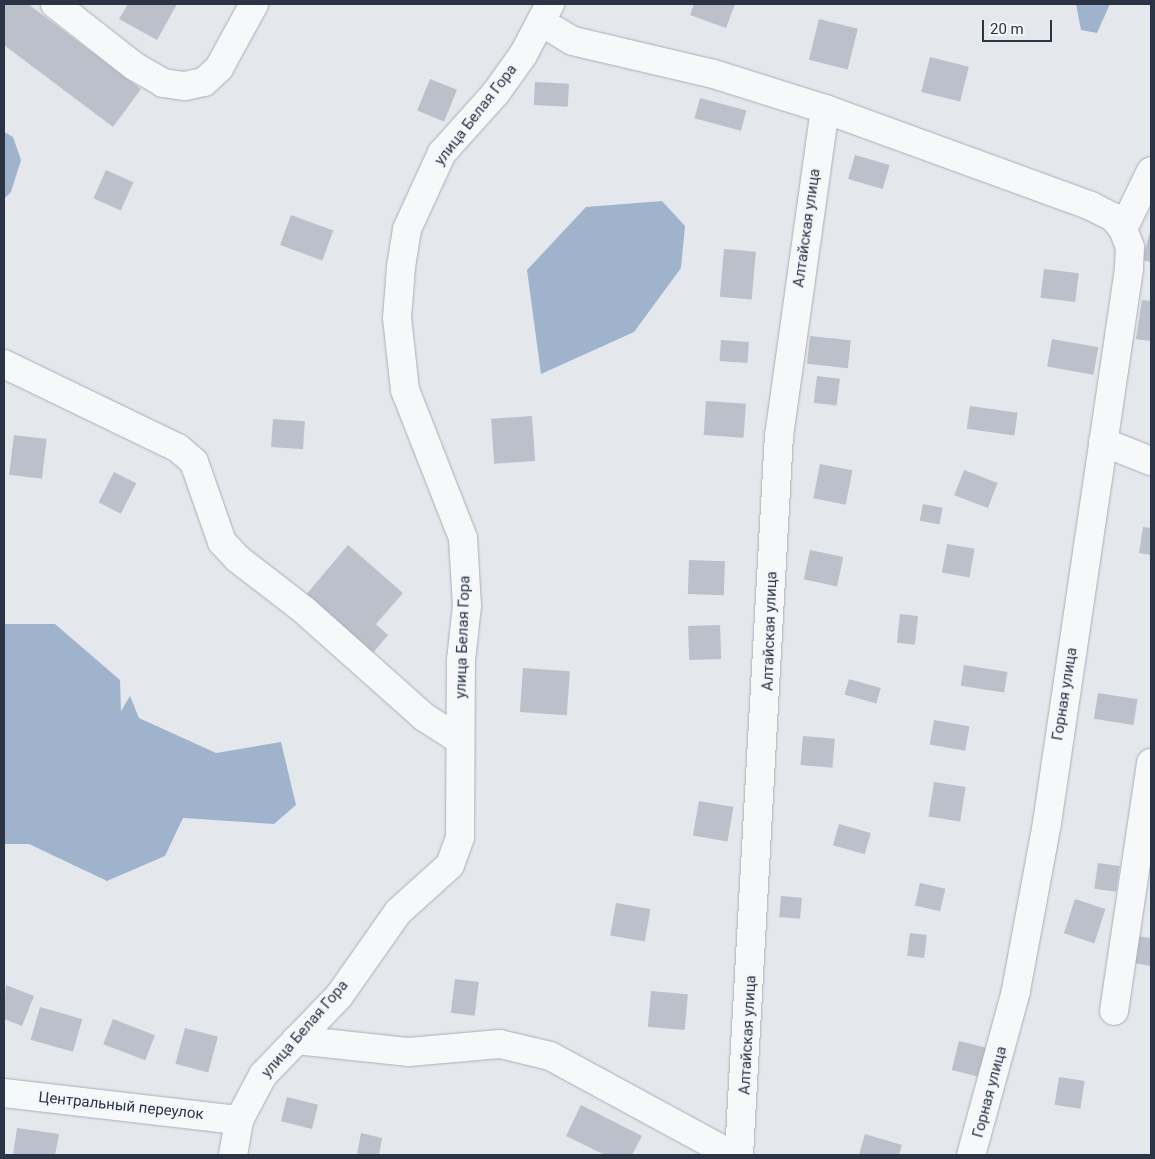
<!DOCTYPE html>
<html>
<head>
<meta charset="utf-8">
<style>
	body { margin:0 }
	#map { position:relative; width:1155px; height:1159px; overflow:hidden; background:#e4e7ec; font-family:Roboto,sans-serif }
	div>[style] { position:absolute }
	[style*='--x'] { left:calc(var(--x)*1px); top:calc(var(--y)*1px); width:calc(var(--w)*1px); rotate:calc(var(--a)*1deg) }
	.water>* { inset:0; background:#9fb4cc }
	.building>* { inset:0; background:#bbc0ca; transform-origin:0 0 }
	.roads { filter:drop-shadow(0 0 1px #a9aeb7) drop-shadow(0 0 1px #a9aeb7) }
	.minor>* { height:28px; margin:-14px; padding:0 14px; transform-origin:14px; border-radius:14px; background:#f7f8fa }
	span { translate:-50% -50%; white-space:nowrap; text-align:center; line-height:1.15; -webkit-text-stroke:4px #f4f6f9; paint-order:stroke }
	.street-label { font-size:15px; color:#2b3445 }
	.frame { position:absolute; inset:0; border:5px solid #2b3445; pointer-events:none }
	.scale { position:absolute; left:982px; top:20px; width:70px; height:22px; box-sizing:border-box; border:2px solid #2b3445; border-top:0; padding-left:6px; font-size:15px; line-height:18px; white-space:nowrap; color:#2b3445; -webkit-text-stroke:4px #f4f6f9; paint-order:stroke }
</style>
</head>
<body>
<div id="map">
	<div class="water">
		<div style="clip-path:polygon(1076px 4px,1110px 4px,1097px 33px,1081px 30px)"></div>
		<div style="clip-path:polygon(4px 132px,13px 137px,21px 160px,11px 192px,4px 199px)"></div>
		<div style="clip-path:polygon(662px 201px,685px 226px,681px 268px,634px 332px,541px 374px,527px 270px,586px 207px)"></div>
		<div style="clip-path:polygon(4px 624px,55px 624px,120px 680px,121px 711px,130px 696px,139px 718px,216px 753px,281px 742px,296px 805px,274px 824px,183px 818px,165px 856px,107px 881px,29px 844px,4px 844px)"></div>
	</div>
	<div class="building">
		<div style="clip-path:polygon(4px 4px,28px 4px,141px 89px,113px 127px,4px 45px)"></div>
		<div style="clip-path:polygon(128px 4px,177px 4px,157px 40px,119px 19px)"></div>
		<div style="clip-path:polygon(694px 4px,735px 4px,726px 28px,690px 15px)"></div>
		<div style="left:819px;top:19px;width:40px;height:42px;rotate:14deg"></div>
		<div style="left:930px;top:57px;width:40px;height:36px;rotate:14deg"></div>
		<div style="left:430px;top:79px;width:29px;height:34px;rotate:22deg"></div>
		<div style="left:535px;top:82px;width:34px;height:23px;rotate:3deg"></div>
		<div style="left:700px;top:98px;width:48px;height:21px;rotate:15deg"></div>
		<div style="left:855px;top:155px;width:36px;height:25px;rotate:16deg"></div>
		<div style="left:106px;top:170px;width:30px;height:31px;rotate:24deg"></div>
		<div style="left:291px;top:215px;width:45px;height:32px;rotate:20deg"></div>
		<div style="clip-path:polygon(1151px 229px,1151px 262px,1142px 260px)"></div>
		<div style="left:724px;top:249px;width:32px;height:48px;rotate:5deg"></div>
		<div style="left:1044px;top:269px;width:35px;height:29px;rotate:7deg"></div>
		<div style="clip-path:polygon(1142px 300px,1151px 301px,1151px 341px,1136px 339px)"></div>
		<div style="left:810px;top:336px;width:41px;height:28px;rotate:6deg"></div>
		<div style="left:1052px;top:339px;width:47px;height:28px;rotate:10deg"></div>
		<div style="left:721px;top:340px;width:28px;height:21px;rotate:4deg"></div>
		<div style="left:817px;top:376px;width:23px;height:27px;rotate:7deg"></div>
		<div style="left:706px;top:401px;width:40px;height:34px;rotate:4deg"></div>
		<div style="left:970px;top:406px;width:48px;height:23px;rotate:8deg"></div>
		<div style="left:532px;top:416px;width:45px;height:41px;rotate:86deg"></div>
		<div style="left:273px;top:419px;width:32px;height:28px;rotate:4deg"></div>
		<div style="left:14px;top:435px;width:33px;height:40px;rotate:7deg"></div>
		<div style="left:820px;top:464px;width:33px;height:35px;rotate:11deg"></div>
		<div style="left:964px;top:470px;width:36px;height:27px;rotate:21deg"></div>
		<div style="left:114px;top:472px;width:25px;height:34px;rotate:27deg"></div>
		<div style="left:923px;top:504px;width:20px;height:17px;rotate:11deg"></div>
		<div style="clip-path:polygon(1143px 527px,1151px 528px,1151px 555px,1139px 553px)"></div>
		<div style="left:947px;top:544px;width:28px;height:29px;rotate:10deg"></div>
		<div style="clip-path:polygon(348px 545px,403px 593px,376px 624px,388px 635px,372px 654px,305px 596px)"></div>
		<div style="left:810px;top:550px;width:34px;height:30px;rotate:12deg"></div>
		<div style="left:689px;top:560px;width:36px;height:34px;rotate:2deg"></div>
		<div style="left:900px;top:614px;width:18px;height:29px;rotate:6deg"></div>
		<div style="left:720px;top:625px;width:34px;height:32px;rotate:88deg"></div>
		<div style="left:964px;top:665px;width:44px;height:21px;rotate:9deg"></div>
		<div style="left:523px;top:668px;width:47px;height:44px;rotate:4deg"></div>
		<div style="left:849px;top:679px;width:33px;height:16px;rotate:16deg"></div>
		<div style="left:1098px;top:693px;width:40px;height:26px;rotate:9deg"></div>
		<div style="left:934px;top:720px;width:36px;height:25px;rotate:10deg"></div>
		<div style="left:803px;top:736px;width:32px;height:29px;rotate:5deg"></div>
		<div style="left:934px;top:782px;width:32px;height:35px;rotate:9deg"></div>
		<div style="left:699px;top:801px;width:35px;height:35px;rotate:10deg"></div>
		<div style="left:839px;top:824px;width:33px;height:22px;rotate:16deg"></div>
		<div style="left:1098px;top:863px;width:22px;height:26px;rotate:8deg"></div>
		<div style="left:920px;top:883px;width:26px;height:23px;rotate:13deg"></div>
		<div style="left:781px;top:896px;width:21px;height:21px;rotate:5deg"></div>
		<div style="left:1075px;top:899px;width:32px;height:36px;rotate:18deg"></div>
		<div style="left:616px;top:903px;width:35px;height:33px;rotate:10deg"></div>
		<div style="left:910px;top:933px;width:17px;height:23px;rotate:7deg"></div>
		<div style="clip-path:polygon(1137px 936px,1151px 938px,1151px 966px,1133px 963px)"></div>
		<div style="left:455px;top:979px;width:24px;height:34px;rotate:7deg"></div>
		<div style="clip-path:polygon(6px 985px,34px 996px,22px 1026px,4px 1019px)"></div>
		<div style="left:651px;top:991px;width:37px;height:36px;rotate:5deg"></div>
		<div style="left:40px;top:1007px;width:44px;height:34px;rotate:16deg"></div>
		<div style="left:113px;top:1019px;width:45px;height:27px;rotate:21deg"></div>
		<div style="left:185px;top:1028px;width:34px;height:37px;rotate:15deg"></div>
		<div style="left:959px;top:1041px;width:29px;height:30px;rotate:14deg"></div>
		<div style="left:1059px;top:1077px;width:26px;height:28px;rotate:9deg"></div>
		<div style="left:287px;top:1097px;width:32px;height:25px;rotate:14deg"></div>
		<div style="clip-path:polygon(581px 1105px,642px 1136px,632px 1155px,605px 1155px,566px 1136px)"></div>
		<div style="clip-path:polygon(17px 1128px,59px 1134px,55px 1155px,13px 1155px)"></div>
		<div style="clip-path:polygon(361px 1133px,382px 1138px,379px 1155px,357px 1155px)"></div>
		<div style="clip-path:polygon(865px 1134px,902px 1145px,899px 1155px,859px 1155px)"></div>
	</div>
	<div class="roads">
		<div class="minor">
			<div style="--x:55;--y:4;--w:100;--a:38.1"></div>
			<div style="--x:134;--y:66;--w:34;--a:30"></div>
			<div style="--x:163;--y:83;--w:22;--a:8"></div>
			<div style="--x:185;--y:86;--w:19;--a:-12"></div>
			<div style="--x:204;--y:82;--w:21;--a:-43"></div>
			<div style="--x:219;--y:68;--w:73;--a:-61.3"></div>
			<div style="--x:541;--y:22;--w:37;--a:31"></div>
			<div style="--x:573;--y:41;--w:145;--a:13.2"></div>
			<div style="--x:714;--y:74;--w:116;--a:17.5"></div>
			<div style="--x:825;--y:109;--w:283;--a:20"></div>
			<div style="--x:1091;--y:206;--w:25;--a:27"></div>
			<div style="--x:1113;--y:217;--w:16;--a:50"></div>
			<div style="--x:1123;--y:229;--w:19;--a:69"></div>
			<div style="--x:1130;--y:247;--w:22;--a:93"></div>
			<div style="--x:1129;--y:269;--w:560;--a:98.42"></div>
			<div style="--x:1047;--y:823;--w:171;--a:100.5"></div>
			<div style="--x:1016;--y:991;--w:170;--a:105.3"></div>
			<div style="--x:1123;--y:229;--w:64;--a:-64.2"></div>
			<div style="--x:4;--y:364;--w:193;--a:25.8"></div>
			<div style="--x:178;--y:448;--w:21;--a:41"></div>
			<div style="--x:194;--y:462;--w:85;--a:70.7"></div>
			<div style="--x:222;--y:542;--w:23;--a:47"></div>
			<div style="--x:238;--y:559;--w:83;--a:37.7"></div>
			<div style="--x:304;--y:610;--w:161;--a:41.7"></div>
			<div style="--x:424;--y:717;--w:43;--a:32.6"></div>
			<div style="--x:1103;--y:442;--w:52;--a:21.6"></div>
			<div style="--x:1114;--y:1011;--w:251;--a:-81.5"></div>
			<div style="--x:296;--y:1040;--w:114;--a:6.1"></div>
			<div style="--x:409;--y:1052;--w:91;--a:-5"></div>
			<div style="--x:500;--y:1044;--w:51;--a:13.5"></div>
			<div style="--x:550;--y:1056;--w:207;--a:28.5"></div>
			<div style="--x:4;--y:1093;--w:237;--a:6.6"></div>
			<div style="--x:233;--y:1155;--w:36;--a:-80"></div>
			<div style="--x:239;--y:1120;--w:51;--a:-61.9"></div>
			<div style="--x:263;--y:1075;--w:110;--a:-46.1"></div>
			<div style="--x:339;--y:996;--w:103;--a:-54.9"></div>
			<div style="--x:398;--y:912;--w:70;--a:-42.1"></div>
			<div style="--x:450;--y:865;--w:30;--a:-70"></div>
			<div style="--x:460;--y:837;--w:177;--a:-89.7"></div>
			<div style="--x:461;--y:660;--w:54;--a:-83.7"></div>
			<div style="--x:467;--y:606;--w:68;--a:-93.4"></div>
			<div style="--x:463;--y:538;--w:159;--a:-111.4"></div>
			<div style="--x:405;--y:390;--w:72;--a:-96.3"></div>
			<div style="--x:397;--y:318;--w:51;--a:-85.5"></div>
			<div style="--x:401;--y:267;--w:38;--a:-81"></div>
			<div style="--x:407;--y:229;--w:84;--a:-65.3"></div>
			<div style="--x:442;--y:153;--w:79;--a:-48.1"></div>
			<div style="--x:495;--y:94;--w:48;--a:-54.3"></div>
			<div style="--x:523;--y:55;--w:58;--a:-62.1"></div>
			<div style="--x:739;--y:1155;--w:720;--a:-86.82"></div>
			<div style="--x:779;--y:436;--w:330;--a:-82"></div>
		</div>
	</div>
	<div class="street-label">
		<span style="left:476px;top:115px;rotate:-52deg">улица Белая Гора</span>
		<span style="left:807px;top:228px;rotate:-82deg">Алтайская улица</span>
		<span style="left:770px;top:631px;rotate:-88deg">Алтайская улица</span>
		<span style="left:463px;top:637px;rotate:-88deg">улица Белая Гора</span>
		<span style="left:1065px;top:694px;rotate:-81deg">Горная улица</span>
		<span style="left:305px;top:1029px;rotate:-49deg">улица Белая Гора</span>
		<span style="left:748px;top:1035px;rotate:-87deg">Алтайская улица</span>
		<span style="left:990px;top:1092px;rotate:-75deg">Горная улица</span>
		<span style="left:121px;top:1106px;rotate:6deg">Центральный переулок</span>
	</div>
	<div class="frame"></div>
	<div class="scale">20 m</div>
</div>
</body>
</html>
